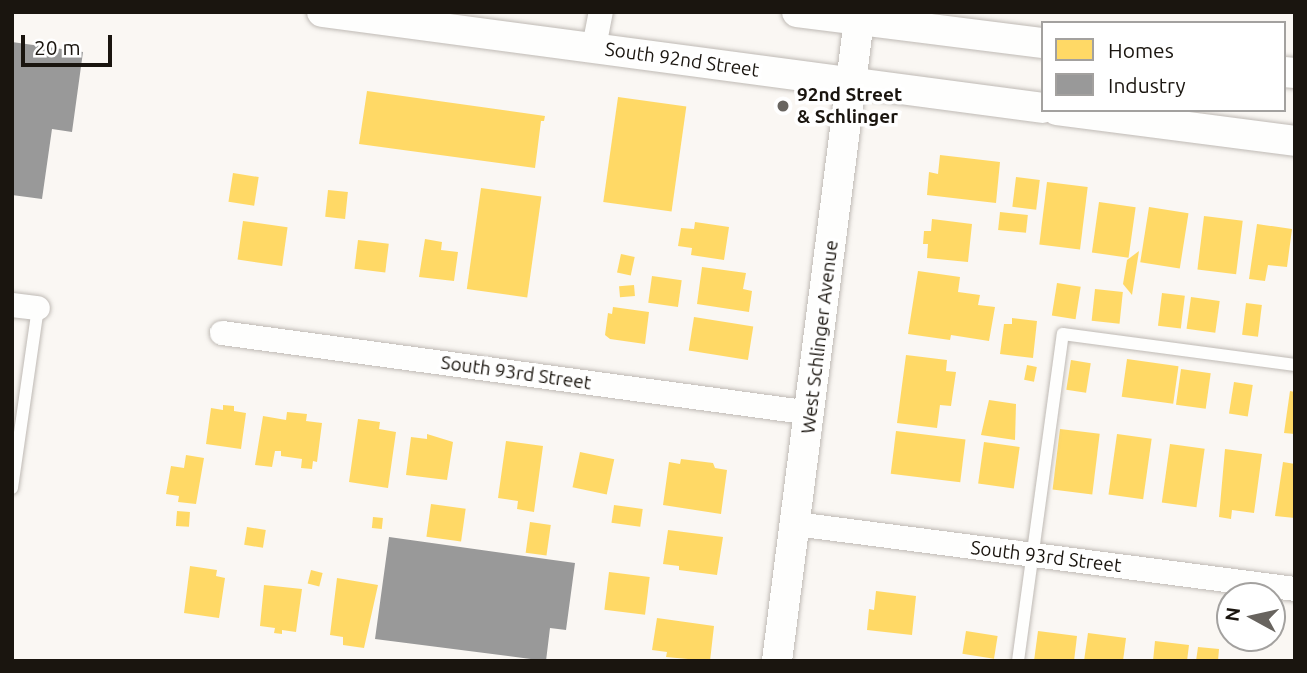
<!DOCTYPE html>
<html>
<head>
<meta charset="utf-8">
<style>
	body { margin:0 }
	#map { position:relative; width:1307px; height:673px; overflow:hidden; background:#faf7f3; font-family:Ubuntu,sans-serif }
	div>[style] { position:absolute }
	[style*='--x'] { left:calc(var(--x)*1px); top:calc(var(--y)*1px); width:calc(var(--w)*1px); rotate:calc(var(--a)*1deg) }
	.homes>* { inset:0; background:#ffd966; transform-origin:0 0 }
	.industry>* { inset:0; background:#999 }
	.roads { filter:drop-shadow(0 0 2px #bfbab5) drop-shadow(0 0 2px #bfbab5) }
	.service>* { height:12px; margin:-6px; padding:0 6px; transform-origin:6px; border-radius:6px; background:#fefefd }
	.minor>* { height:24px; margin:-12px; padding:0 12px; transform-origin:12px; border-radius:12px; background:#fefefd }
	.tertiary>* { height:30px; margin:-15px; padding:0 15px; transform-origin:15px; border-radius:15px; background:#fefefd }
	.dots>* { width:19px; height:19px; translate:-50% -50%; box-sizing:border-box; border:4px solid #fff; border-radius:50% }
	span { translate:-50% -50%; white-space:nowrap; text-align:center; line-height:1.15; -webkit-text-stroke:7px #fff; paint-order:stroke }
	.street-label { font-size:19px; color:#1a150f }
	.poi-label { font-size:19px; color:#1a150f; font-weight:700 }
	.left { translate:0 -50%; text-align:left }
	.frame { position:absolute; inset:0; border:14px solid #1a150f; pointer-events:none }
	.legend { position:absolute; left:1041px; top:21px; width:245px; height:91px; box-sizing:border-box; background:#fff; border:2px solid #a3a19f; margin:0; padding:9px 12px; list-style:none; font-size:21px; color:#1a150f }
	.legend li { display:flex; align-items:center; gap:14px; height:35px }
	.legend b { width:35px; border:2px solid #a3a19f }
	.north { position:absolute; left:1216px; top:582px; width:70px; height:70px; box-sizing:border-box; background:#fff; border:2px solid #a3a19f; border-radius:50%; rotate:278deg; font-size:19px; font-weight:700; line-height:28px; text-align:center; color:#1a150f }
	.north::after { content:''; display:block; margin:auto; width:24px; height:32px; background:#68645f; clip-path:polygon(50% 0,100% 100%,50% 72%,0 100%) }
	.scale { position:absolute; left:21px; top:35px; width:91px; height:32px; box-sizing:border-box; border:4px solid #1a150f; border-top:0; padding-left:9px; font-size:21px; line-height:24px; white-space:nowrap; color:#1a150f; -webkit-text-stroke:5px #fff; paint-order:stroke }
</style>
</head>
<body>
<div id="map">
	<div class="homes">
		<div style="clip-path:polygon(367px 91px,545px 116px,544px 121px,541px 121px,535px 168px,359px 144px)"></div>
		<div style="left:618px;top:97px;width:69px;height:106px;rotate:8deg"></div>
		<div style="clip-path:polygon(940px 155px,1000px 162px,996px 203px,927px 195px,929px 172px,938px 174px)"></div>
		<div style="left:233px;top:173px;width:26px;height:29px;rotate:9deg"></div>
		<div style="left:1016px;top:177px;width:24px;height:30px;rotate:7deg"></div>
		<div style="left:1047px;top:182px;width:41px;height:63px;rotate:7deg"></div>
		<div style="left:481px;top:188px;width:61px;height:102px;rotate:8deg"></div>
		<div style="left:328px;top:190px;width:20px;height:27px;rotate:6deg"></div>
		<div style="left:1099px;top:202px;width:37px;height:51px;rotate:8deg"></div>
		<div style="left:1149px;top:207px;width:40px;height:56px;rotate:9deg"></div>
		<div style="left:1000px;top:212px;width:28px;height:18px;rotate:6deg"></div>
		<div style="left:1204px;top:216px;width:39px;height:54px;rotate:7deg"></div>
		<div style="clip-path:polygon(932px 219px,972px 224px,968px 262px,927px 258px,928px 244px,923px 244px,924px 231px,931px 231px)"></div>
		<div style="left:243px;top:221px;width:45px;height:39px;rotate:8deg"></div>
		<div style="clip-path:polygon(695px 222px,729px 227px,724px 260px,691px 255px,692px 248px,678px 246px,681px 228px,694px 229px)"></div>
		<div style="clip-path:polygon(1257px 224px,1292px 229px,1287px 267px,1268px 265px,1265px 281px,1249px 279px)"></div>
		<div style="clip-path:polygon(425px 239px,442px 242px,441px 250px,458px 252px,454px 281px,419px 277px)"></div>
		<div style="left:358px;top:240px;width:31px;height:29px;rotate:7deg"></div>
		<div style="clip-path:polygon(1139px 251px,1132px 295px,1123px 284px,1127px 260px)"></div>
		<div style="left:621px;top:254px;width:14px;height:19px;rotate:12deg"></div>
		<div style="clip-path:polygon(702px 267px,746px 273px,743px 289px,752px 291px,749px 312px,697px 304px)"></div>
		<div style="clip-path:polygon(918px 271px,960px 277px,958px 292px,980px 295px,978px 305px,995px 307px,989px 341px,951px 335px,950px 340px,908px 334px)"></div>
		<div style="left:652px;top:276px;width:30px;height:27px;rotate:8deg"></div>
		<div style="left:1057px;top:283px;width:24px;height:33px;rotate:9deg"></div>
		<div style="left:634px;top:285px;width:11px;height:15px;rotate:85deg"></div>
		<div style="left:1095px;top:289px;width:28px;height:32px;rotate:6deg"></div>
		<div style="left:1162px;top:293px;width:23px;height:33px;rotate:7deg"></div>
		<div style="left:1191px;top:297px;width:29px;height:32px;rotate:8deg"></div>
		<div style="left:1246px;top:303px;width:16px;height:32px;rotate:7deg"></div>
		<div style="clip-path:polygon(613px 307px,649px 312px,645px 344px,610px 339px,605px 335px,608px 313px,612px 314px)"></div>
		<div style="left:694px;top:317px;width:60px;height:34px;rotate:9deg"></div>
		<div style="clip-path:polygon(1012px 318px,1037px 321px,1033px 358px,1000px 354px,1004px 324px,1012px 324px)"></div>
		<div style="clip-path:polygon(906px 355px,947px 360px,946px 371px,956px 372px,951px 406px,940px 405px,937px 428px,897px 423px)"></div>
		<div style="left:1127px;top:359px;width:52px;height:38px;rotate:8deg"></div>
		<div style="left:1071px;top:360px;width:20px;height:30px;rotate:9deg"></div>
		<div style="left:1027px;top:365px;width:10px;height:15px;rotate:11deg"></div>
		<div style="left:1181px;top:369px;width:30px;height:36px;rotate:8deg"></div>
		<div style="left:1234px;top:382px;width:19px;height:32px;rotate:9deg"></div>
		<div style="clip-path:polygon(1290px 391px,1295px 392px,1295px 434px,1284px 433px)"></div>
		<div style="clip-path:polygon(989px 400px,1016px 404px,1015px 440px,981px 435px)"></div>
		<div style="clip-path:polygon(223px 405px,234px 406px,234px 411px,246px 413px,241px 449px,206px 444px,211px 408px,223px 410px)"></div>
		<div style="clip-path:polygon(287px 412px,307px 414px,306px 421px,322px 423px,317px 462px,313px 461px,312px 469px,301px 468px,302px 459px,281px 456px,281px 451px,275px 451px,272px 467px,255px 465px,263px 416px,286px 420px)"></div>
		<div style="clip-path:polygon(358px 419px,380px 422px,379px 429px,396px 432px,388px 488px,349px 482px)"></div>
		<div style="left:1060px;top:429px;width:40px;height:61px;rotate:7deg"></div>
		<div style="left:896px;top:431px;width:70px;height:43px;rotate:7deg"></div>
		<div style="clip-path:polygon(427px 434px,453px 442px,447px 480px,406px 475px,411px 437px,427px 439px)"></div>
		<div style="left:1117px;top:434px;width:35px;height:61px;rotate:8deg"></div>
		<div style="clip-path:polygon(506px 441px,543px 446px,534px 512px,517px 509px,518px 501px,498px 498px)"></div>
		<div style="left:984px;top:442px;width:36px;height:42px;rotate:8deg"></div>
		<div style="left:1170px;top:444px;width:35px;height:59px;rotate:8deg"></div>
		<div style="clip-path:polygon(1225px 449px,1262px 454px,1254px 513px,1232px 510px,1231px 519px,1219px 517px)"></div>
		<div style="left:580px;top:452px;width:35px;height:36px;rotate:12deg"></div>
		<div style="clip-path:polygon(186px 455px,204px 458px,196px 504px,178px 502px,179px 496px,166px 494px,171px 466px,184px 468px)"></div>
		<div style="clip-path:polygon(681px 459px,713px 463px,715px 468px,727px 470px,721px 514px,663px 505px,669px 462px,680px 464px)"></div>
		<div style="clip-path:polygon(1283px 462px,1295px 464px,1295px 518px,1275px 516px)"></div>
		<div style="left:431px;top:504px;width:35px;height:33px;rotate:8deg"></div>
		<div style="left:614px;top:505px;width:29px;height:18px;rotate:8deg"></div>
		<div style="left:177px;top:511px;width:13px;height:15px;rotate:4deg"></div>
		<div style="left:373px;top:517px;width:10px;height:11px;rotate:6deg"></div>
		<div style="left:530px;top:522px;width:21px;height:31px;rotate:8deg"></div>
		<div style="left:247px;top:527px;width:19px;height:18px;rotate:9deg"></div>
		<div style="clip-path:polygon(668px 530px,723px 537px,717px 575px,679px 570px,679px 566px,663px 564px)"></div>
		<div style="clip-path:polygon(190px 566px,217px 570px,216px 576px,225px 578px,219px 618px,184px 613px)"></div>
		<div style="left:311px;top:570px;width:12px;height:14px;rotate:14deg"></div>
		<div style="left:609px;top:572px;width:41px;height:38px;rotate:7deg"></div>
		<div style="clip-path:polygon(337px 578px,378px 585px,364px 648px,343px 645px,343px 637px,330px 635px)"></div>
		<div style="clip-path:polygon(264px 585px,302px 589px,296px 632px,282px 630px,282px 634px,274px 633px,275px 628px,260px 626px)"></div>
		<div style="clip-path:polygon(876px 591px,916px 596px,912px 635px,867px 630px,869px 609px,874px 610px)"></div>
		<div style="clip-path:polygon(657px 618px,714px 626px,710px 661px,666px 657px,667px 652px,652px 650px)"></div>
		<div style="left:966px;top:631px;width:32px;height:23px;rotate:9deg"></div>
		<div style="clip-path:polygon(1038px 631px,1077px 636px,1074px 661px,1034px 661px)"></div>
		<div style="clip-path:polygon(1088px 633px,1126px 638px,1123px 661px,1084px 661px)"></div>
		<div style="clip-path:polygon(1155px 641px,1189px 645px,1187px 661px,1153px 661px)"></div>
		<div style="clip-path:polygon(1198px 647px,1219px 649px,1218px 661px,1196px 661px)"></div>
	</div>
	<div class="industry">
		<div style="clip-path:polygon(12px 42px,83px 52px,72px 132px,52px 129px,42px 199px,12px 195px)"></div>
		<div style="clip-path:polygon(389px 537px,575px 563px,566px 630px,550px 628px,546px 661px,375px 639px)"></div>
	</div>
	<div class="roads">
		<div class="service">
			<div style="--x:12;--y:488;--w:182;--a:-81.8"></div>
			<div style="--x:1018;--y:661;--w:330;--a:-82.2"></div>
			<div style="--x:1063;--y:334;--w:234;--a:7.6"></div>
		</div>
		<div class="minor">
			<div style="--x:594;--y:47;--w:36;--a:-79"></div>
			<div style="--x:12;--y:305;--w:26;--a:7"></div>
			<div style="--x:222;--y:333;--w:594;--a:7.73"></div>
			<div style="--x:796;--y:524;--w:503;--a:7.42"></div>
		</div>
		<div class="tertiary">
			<div style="--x:322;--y:12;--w:727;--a:7.58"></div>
			<div style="--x:797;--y:12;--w:248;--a:7.2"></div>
			<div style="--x:1284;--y:72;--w:11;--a:5"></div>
			<div style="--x:1057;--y:110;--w:240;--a:7.4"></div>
			<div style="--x:777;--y:661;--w:654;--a:-82.71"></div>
		</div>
	</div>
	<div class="dots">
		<div style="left:783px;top:106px;background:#68645f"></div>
	</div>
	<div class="street-label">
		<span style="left:682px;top:60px;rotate:8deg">South 92nd Street</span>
		<span style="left:820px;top:337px;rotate:-83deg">West Schlinger Avenue</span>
		<span style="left:516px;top:373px;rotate:8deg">South 93rd Street</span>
		<span style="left:1046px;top:557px;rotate:7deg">South 93rd Street</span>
	</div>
	<div class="poi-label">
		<span class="left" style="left:797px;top:106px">92nd Street<br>&amp; Schlinger</span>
	</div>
	<div class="frame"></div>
	<ul class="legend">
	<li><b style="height:19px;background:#ffd966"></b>Homes</li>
	<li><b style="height:19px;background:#999"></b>Industry</li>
	</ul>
	<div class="north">N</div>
	<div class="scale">20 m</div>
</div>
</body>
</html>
